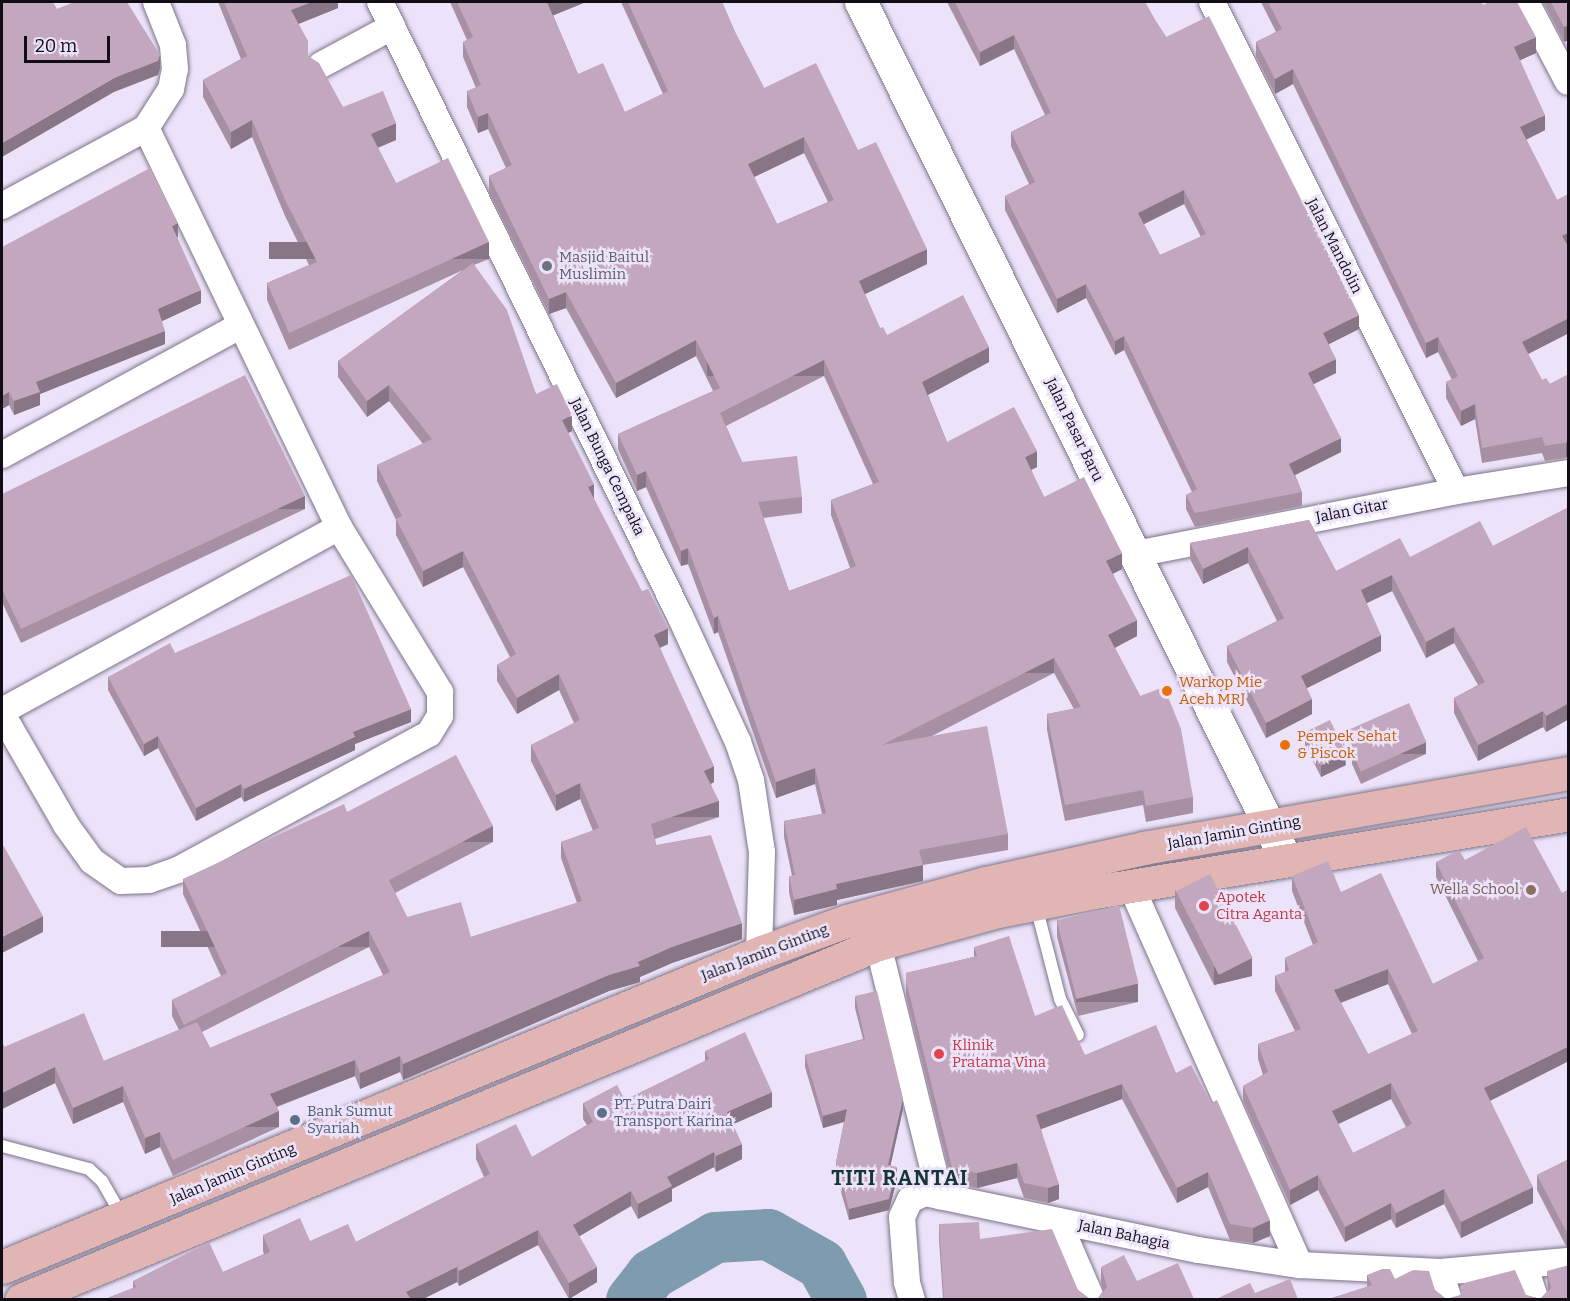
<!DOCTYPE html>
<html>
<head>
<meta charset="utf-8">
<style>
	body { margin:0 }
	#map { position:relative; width:1570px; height:1301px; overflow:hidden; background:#ece3fa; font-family:Bitter,serif }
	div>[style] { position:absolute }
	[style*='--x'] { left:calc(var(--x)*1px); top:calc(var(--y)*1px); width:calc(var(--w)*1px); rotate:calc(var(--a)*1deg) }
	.river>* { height:51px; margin:-25.5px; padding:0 25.5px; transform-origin:25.5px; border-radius:25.5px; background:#7f9bb0 }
	.roads { filter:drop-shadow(0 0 2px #7c7488) drop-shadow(0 0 2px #7c7488) }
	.service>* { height:12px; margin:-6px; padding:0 6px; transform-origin:6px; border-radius:6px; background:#fff }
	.minor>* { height:26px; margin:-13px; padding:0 13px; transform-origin:13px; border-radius:13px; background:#fff }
	.tertiary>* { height:32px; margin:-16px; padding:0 16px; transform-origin:16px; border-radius:16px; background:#fff }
	.primary>* { height:33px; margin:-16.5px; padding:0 16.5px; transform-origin:16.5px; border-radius:16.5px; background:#e2b5b5 }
	.wall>* { inset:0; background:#a790a3 }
	.shaded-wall>* { inset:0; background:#887585; transform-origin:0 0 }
	.building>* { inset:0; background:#c2a7be; transform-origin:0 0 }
	.dots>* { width:16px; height:16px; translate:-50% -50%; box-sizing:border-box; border:3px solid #ece3fa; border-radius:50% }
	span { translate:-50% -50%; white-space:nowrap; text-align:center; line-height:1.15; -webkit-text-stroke:5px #ece3fa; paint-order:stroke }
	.street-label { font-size:15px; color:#100d14 }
	.worship-label { font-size:15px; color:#5b616d }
	.left { translate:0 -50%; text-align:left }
	.food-label { font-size:15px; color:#c56008 }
	.education-label { font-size:15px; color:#785e54 }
	.right { translate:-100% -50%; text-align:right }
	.health-label { font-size:15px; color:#be3a42 }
	.service-label { font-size:15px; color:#4e5e75 }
	.district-label { font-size:21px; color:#14363b; font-weight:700; letter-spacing:1.5px }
	.frame { position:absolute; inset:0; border:3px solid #100d14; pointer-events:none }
	.scale { position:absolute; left:24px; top:36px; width:86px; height:27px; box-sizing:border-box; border:3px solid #100d14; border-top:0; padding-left:8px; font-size:18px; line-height:21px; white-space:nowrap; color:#100d14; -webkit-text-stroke:4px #ece3fa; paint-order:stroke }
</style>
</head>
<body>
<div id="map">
	<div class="river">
		<div style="--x:631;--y:1300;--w:33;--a:-52"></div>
		<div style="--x:651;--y:1274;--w:74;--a:-30"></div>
		<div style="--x:715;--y:1237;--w:53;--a:-3.2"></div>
		<div style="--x:768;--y:1234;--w:61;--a:29.5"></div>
		<div style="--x:821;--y:1264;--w:41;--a:60.9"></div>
	</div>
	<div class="roads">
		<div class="service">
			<div style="--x:1036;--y:906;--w:96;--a:75.5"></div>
			<div style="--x:1060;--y:999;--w:40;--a:63.4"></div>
			<div style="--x:2;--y:1146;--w:90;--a:14.8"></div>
			<div style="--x:89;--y:1169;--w:18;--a:43"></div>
			<div style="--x:102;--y:1181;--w:40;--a:60.3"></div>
		</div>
		<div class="minor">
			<div style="--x:380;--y:2;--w:683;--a:63.96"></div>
			<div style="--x:680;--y:616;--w:139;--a:65.3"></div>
			<div style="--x:738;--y:742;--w:40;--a:71.1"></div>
			<div style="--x:751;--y:780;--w:73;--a:81.3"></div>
			<div style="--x:762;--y:852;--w:101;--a:91.7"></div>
			<div style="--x:1212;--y:2;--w:546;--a:63.48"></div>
			<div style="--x:1526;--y:2;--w:90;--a:62.3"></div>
			<div style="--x:321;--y:65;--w:81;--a:-28.2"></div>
			<div style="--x:2;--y:206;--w:164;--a:-28.4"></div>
			<div style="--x:146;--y:128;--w:46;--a:-57.3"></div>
			<div style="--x:171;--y:89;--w:20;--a:-79"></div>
			<div style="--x:175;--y:69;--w:24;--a:-95"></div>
			<div style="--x:173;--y:45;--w:46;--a:-111.6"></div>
			<div style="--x:2;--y:455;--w:271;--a:-28.5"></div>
			<div style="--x:1136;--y:554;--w:326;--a:-11.1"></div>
			<div style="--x:1456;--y:491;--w:113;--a:-9.1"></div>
			<div style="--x:2;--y:711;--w:384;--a:-28.6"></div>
			<div style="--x:2;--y:714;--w:128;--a:60"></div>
			<div style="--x:66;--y:825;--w:44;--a:54.2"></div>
			<div style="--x:92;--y:861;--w:35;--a:35"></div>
			<div style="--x:121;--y:881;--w:28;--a:-2"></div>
			<div style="--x:149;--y:880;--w:31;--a:-19"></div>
			<div style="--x:178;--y:870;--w:285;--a:-28.5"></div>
			<div style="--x:429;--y:734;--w:21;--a:-59"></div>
			<div style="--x:440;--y:716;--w:24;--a:-90"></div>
			<div style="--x:440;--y:692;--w:193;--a:-121.5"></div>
			<div style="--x:339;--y:527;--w:443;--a:-115.8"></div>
			<div style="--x:1131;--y:886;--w:415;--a:66"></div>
			<div style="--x:878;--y:944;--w:260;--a:76.2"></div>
			<div style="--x:1058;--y:1221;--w:86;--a:66.7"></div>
			<div style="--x:1525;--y:1267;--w:35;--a:72"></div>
			<div style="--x:1440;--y:1272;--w:29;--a:72"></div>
			<div style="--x:912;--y:1300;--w:19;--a:-106"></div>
			<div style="--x:907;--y:1282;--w:65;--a:-94.4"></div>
			<div style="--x:902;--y:1217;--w:19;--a:-65"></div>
			<div style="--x:910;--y:1200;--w:17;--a:-25"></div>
			<div style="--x:925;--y:1193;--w:279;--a:11.8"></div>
			<div style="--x:1198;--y:1250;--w:103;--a:8.4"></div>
			<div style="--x:1300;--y:1265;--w:140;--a:2.9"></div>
			<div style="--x:1440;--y:1272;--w:128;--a:-4.9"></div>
		</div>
		<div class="tertiary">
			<div style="--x:861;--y:2;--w:957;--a:63.62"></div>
		</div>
		<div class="primary">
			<div style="--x:2;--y:1267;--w:820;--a:-22.53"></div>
			<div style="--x:759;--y:953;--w:94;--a:-20"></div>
			<div style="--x:847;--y:921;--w:144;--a:-15.3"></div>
			<div style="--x:986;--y:883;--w:162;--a:-12.5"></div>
			<div style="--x:1144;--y:848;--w:431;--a:-10"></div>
			<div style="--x:21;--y:1300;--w:928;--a:-22.56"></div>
			<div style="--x:878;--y:944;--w:124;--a:-15.4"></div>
			<div style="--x:998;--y:911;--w:98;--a:-11.2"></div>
			<div style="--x:1094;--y:892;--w:480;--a:-9.3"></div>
		</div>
	</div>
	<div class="wall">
		<div style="clip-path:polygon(evenodd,218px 2px,338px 2px,338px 8px,298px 24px,308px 56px,343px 107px,396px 140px,378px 148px,396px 183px,489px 259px,474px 265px,536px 394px,572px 431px,568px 433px,594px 500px,668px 644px,660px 648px,714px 782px,711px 784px,719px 817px,655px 839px,656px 845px,742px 939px,672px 963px,640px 977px,640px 982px,609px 991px,403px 1080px,400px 1072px,360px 1089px,355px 1076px,277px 1107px,279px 1127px,173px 1176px,160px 1147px,145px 1154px,123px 1102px,73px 1124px,55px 1083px,2px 1109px,2px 1041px,4px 1047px,104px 1061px,179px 1030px,172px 1016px,172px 1000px,221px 976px,183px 894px,183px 879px,347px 812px,493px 842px,395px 893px,407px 917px,471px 937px,577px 903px,561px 858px,561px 842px,593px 831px,580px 799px,556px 811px,531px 761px,531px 745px,574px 723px,559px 690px,517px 714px,497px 681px,497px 665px,510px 657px,463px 567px,423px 587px,396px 535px,396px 520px,377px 481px,377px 465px,423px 444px,389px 401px,367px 417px,338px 377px,338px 361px,463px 270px,289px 350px,267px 300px,267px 283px,309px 265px,285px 216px,252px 137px,231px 149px,203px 97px,203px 80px,241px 59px,218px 2px,369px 947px,383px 975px,210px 1048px,202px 1032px,369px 947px)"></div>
		<div style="clip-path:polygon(evenodd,450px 2px,586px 2px,553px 15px,578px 74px,625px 112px,663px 94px,621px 2px,722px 2px,735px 32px,764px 88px,858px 150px,927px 264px,865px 294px,880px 328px,887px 335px,989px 362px,928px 395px,947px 442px,1037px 467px,1031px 470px,1044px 497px,1122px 569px,1113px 574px,1137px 636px,1115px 648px,1193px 797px,1193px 813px,1146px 822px,1143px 805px,1065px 821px,1047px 730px,1047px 714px,1074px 709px,1054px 673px,930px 737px,1008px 834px,1008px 850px,923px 865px,923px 881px,837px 900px,837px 905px,794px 915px,789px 892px,789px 876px,792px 876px,784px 837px,784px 821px,822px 814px,815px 784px,776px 798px,718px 632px,714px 634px,688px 564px,681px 566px,646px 487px,637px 491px,618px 449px,618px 434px,713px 391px,696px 356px,616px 398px,566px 308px,549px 314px,489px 192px,489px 176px,506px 168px,488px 129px,478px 133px,467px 107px,467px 91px,476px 88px,463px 57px,463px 42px,467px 40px,450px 2px,804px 153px,828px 202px,777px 224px,754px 177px,804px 153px,450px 2px,824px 376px,873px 484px,831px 500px,831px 515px,850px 568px,789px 591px,763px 518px,802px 513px,802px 497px,742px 462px,726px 426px,824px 376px)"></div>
		<div style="clip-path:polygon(evenodd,947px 2px,1145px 2px,1155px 20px,1359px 329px,1329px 344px,1336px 373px,1313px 384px,1341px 452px,1295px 475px,1302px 492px,1302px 506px,1195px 527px,1186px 509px,1186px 495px,1192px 492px,1124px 350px,1115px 355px,1086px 298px,1057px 313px,1005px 210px,1005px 196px,1029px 184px,1011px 146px,1011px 132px,1045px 115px,1014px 49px,980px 66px,947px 2px,1184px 204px,1201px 237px,1160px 255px,1144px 224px,1184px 204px)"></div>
		<div style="clip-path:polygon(1261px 2px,1481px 2px,1483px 5px,1536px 53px,1520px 60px,1545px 130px,1526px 139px,1557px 200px,1569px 194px,1569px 333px,1528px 354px,1542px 380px,1550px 384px,1569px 374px,1566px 458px,1545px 461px,1542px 453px,1482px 463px,1475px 419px,1461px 426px,1446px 398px,1446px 382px,1452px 380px,1438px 352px,1426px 358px,1293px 84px,1275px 94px,1256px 57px,1256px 42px,1276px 32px)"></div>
		<div style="clip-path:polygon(1543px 2px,1569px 2px,1569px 40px,1564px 42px)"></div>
		<div style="clip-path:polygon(177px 237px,201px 303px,162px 321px,165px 344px,40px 394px,40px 405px,14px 415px,9px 405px,2px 409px,2px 247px)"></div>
		<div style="clip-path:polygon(2px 494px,305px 509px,21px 643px,2px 602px)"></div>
		<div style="clip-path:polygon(1569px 507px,1569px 719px,1546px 732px,1543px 727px,1478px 761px,1454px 713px,1454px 698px,1478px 685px,1454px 643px,1426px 658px,1392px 591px,1366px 603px,1381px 651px,1307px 688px,1312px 714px,1266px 738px,1227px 662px,1227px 646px,1277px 621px,1248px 563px,1203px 584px,1190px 559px,1190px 543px,1309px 520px,1336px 571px,1410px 557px,1493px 546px)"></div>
		<div style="clip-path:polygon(175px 653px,411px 722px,355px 744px,355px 750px,244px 802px,241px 797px,196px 821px,158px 748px,144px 756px,108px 690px,108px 677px)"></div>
		<div style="clip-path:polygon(1343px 732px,1426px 754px,1361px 784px,1343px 744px)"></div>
		<div style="clip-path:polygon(1305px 733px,1346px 765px,1321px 777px,1305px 745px)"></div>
		<div style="clip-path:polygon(evenodd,1465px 860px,1562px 893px,1490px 1100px,1533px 1203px,1461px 1238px,1444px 1204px,1396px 1228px,1391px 1219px,1345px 1242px,1318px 1190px,1290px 1205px,1243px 1101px,1243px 1086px,1263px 1075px,1258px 1059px,1258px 1044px,1295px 1031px,1275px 991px,1275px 976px,1285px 972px,1285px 958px,1313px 945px,1292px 891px,1292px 876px,1341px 892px,1433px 984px,1478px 961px,1436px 877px,1436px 862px,1465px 860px,1388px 984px,1412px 1034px,1368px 1054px,1341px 1003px,1388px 984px,1465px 860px,1391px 1099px,1406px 1127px,1353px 1153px,1338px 1124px,1391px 1099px)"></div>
		<div style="clip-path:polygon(1175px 890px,1252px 976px,1214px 985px,1175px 908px)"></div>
		<div style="clip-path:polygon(1057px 919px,1138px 1002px,1078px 1016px,1057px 937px)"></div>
		<div style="clip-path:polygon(974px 947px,1035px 1016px,1085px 1055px,1176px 1073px,1270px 1236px,1253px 1243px,1230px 1240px,1208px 1187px,1177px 1203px,1122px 1099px,1041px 1129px,1059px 1199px,1048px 1203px,1024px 1198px,1017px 1178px,977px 1188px,952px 1183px,906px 996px,906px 973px,974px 957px)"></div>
		<div style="clip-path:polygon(855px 996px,903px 1109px,890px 1166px,897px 1179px,889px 1210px,849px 1220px,836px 1174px,836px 1162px,844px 1122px,823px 1128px,805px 1067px,805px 1055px,863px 1039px,855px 1008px)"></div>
		<div style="clip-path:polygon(705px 1051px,772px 1107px,733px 1124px,742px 1159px,716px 1172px,714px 1167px,672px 1189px,672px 1201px,638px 1219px,631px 1206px,579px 1236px,597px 1282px,569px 1299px,538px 1245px,459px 1286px,457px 1282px,423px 1299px,105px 1299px,133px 1288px,133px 1281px,223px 1272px,264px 1254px,263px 1251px,263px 1235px,310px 1241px,356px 1242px,484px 1177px,476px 1159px,476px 1144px,532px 1157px,587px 1125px,583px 1119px,583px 1103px,625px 1100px,705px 1061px)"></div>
		<div style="clip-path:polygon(1569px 1159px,1569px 1247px,1566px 1246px,1537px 1190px,1537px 1175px)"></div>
		<div style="clip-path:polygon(939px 1224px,980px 1239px,1078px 1290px,1090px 1299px,1098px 1298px,1103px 1291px,1101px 1282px,1101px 1267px,1137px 1281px,1194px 1299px,943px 1299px,939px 1240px)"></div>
		<div style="clip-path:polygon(1547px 1271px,1569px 1299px,1329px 1299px,1367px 1287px,1367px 1275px,1395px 1279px,1435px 1290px,1446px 1299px,1526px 1295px,1540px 1299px,1548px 1291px)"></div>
	</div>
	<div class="shaded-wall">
		<div style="clip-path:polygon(312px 2px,338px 2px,338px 8px,291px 27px,291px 10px)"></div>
		<div style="clip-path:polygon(547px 2px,586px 2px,547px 18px)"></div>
		<div style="clip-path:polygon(1569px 25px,1569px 40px,1564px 42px,1564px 27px)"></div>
		<div style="clip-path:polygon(1014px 35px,1014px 49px,980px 66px,980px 52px)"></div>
		<div style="clip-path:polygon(1536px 37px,1536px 53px,1514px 63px,1514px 47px)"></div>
		<div style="clip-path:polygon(160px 55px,160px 69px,158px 75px,114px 92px,2px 157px,2px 143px,114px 78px)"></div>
		<div style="clip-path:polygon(1293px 69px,1293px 84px,1275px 94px,1275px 79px)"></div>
		<div style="clip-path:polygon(488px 113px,488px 129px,478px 133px,478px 117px)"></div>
		<div style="clip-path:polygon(1545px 115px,1545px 130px,1520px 143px,1520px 127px)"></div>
		<div style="clip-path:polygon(252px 120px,252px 137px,231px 149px,231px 132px)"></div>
		<div style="clip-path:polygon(396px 123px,396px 140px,371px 150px,371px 134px)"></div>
		<div style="clip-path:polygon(804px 137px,804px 153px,748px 180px,748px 164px)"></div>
		<div style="clip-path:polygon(1184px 190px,1184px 204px,1138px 227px,1138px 213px)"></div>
		<div style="clip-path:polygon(178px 223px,178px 237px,172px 240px,172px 226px)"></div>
		<div style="clip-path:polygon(1569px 232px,1569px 248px,1562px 236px)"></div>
		<div style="left:489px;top:242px;width:17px;height:220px;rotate:90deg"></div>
		<div style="clip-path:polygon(927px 249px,927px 264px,859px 297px,859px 281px)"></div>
		<div style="clip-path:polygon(1086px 284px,1086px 298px,1057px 313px,1057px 299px)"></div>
		<div style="clip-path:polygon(201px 290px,201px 303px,158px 323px,158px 309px)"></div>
		<div style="clip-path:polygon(566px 292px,566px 308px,549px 314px,549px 299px)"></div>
		<div style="clip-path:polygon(1359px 315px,1359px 329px,1323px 347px,1323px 333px)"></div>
		<div style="clip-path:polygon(1569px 318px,1569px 333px,1522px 357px,1522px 342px)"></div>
		<div style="clip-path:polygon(165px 331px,165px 344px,40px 394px,40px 405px,14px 415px,14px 401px,36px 382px)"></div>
		<div style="clip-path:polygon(1124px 336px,1124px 350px,1115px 355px,1115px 341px)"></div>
		<div style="clip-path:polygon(1438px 337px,1438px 352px,1426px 358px,1426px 343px)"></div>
		<div style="clip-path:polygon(696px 340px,696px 356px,616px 398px,616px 383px)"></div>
		<div style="clip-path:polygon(989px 347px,989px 362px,922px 398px,922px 382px)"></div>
		<div style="clip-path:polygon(1336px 359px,1336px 373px,1308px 387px,1308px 373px)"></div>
		<div style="left:824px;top:360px;width:16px;height:117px;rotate:90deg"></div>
		<div style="clip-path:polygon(389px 385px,389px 401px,367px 417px,367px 401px)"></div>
		<div style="clip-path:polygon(9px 392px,9px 405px,2px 409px,2px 396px)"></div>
		<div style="clip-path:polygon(1475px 404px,1475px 419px,1461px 426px,1461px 411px)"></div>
		<div style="clip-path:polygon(572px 415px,572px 431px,562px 436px,562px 420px)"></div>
		<div style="clip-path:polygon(1341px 438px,1341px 452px,1289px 478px,1289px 464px)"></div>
		<div style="left:1569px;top:442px;width:15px;height:3px;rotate:90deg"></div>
		<div style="clip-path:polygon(1037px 451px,1037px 467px,1025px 473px,1025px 457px)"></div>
		<div style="clip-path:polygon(646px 471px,646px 487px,637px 491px,637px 475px)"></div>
		<div style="clip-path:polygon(594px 484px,594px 500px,588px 487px)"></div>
		<div style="left:305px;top:496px;width:13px;height:314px;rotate:90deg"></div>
		<div style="clip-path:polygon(1248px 547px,1248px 563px,1203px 584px,1203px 569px)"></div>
		<div style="clip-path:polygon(688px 548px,688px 564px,681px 566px,681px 551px)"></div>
		<div style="clip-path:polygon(463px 551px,463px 567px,423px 587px,423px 571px)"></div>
		<div style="clip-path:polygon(1122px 553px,1122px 569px,1106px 577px,1106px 561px)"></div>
		<div style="clip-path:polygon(1392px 575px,1392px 591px,1361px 606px,1361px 590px)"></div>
		<div style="clip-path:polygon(718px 616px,718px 632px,714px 634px,714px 618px)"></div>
		<div style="clip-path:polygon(1137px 620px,1137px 636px,1108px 651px,1108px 635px)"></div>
		<div style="clip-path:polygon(1454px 627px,1454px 643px,1426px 658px,1426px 642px)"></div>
		<div style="clip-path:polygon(668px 628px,668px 644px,654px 650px,654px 635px)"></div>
		<div style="clip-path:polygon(1381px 635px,1381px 651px,1301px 691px,1301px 676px)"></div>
		<div style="left:1054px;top:658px;width:15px;height:193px;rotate:90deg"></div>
		<div style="clip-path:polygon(559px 674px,559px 690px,517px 714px,517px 698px)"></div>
		<div style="clip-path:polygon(1312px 699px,1312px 714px,1266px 738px,1266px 723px)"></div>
		<div style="clip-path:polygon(1569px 703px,1569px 719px,1546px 732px,1546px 716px)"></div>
		<div style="clip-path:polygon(411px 709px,411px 722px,355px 744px,355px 750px,244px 802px,244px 789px,353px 732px)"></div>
		<div style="clip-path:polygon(1543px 711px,1543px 727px,1478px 761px,1478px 745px)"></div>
		<div style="clip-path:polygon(158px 736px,158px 748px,144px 756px,144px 744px)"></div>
		<div style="left:1426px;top:742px;width:12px;height:72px;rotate:90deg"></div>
		<div style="clip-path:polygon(1346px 753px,1346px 765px,1321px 777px,1321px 765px)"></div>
		<div style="clip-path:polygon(714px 766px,714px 782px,704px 787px,704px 771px)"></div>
		<div style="clip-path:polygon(815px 768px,815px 784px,776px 798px,776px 782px)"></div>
		<div style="clip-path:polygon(580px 783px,580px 799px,556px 811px,556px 795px)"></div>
		<div style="clip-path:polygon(241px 784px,241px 797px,196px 821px,196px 808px)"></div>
		<div style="left:719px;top:801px;width:16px;height:72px;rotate:90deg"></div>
		<div style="left:493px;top:826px;width:16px;height:117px;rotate:90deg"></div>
		<div style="clip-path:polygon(923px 865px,923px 881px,837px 900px,837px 905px,794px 915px,794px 900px,836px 884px)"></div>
		<div style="clip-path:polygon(43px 916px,43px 932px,2px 953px,2px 937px)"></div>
		<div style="clip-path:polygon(742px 923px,742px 939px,672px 963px,640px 977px,640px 982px,609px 991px,403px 1080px,403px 1064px,672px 947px)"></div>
		<div style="left:369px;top:931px;width:16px;height:208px;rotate:90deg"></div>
		<div style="clip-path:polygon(1252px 958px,1252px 976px,1214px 985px,1214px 967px)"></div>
		<div style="clip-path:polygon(1388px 969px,1388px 984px,1334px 1005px,1334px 990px)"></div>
		<div style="left:1138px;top:984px;width:18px;height:62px;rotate:90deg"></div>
		<div style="clip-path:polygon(1569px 1046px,1569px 1061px,1484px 1104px,1484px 1088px)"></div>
		<div style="clip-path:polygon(400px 1056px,400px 1072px,360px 1089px,360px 1073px)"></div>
		<div style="clip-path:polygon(355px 1060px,355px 1076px,270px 1109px,270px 1094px)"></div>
		<div style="clip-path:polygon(55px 1067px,55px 1083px,2px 1109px,2px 1093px)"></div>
		<div style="clip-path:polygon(1391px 1083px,1391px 1099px,1332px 1127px,1332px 1111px)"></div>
		<div style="clip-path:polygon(1122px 1084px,1122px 1099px,1036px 1131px,1036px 1115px)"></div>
		<div style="clip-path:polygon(123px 1086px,123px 1102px,73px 1124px,73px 1108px)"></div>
		<div style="clip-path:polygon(772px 1092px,772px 1107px,727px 1127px,727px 1112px)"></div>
		<div style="clip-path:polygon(903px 1098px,903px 1109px,888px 1177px,888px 1165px)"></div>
		<div style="clip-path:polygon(847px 1109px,847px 1121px,823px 1128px,823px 1116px)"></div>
		<div style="left:279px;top:1111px;width:16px;height:117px;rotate:90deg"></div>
		<div style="clip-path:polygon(160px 1132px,160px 1147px,145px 1154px,145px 1138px)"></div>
		<div style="clip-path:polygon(742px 1144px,742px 1159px,716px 1172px,716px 1156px)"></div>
		<div style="clip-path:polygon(714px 1152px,714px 1167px,672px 1189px,672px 1201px,638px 1219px,638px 1204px,667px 1177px)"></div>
		<div style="clip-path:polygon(1017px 1163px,1017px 1178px,977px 1188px,977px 1173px)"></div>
		<div style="clip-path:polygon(897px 1167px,897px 1179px,889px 1210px,849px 1220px,849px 1209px)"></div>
		<div style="clip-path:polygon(1208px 1172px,1208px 1187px,1177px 1203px,1177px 1188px)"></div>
		<div style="clip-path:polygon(1318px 1175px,1318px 1190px,1290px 1205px,1290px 1190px)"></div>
		<div style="clip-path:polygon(1059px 1184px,1059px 1199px,1048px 1203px,1048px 1188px)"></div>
		<div style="clip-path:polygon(1533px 1187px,1533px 1203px,1461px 1238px,1461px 1222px)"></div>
		<div style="clip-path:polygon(1444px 1189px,1444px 1204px,1396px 1228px,1396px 1213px)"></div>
		<div style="clip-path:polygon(631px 1191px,631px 1206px,573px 1240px,573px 1225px)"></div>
		<div style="clip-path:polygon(1391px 1203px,1391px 1219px,1345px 1242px,1345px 1227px)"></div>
		<div style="clip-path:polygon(1270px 1220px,1270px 1236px,1253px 1243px,1253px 1228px)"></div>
		<div style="clip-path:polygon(538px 1230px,538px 1245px,459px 1286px,459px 1271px)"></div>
		<div style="clip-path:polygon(457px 1267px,457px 1282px,423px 1299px,406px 1299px,406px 1292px)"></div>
		<div style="clip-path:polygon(597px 1267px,597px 1282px,569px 1299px,569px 1283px)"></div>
	</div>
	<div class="building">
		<div style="clip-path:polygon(2px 2px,53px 2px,57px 9px,74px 2px,127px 2px,160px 55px,158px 61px,114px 78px,2px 143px)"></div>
		<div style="clip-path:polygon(224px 2px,312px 2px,291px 10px,308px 41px,308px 56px,319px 63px,343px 107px,383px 91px,396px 123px,371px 134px,396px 183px,448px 158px,489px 242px,289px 333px,267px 283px,317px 262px,285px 200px,252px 120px,231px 132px,203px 80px,247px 56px)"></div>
		<div style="clip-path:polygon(evenodd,457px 2px,548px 2px,547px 2px,578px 74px,603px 63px,625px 112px,668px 91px,628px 2px,722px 2px,735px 32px,764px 88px,816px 63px,858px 150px,876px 142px,927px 249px,859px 281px,880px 328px,883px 327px,887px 335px,963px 295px,989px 347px,922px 382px,947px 442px,1014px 407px,1037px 451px,1025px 457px,1044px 497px,1084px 477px,1122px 553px,1106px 561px,1137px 620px,1108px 635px,1140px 696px,1164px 687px,1181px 729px,1193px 797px,1146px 806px,1143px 790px,1065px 805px,1047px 714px,1081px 707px,1054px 658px,882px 745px,987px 726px,1008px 834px,919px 850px,923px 865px,836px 884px,837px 889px,794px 900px,789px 876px,795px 875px,784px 821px,826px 813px,815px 768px,776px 782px,718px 616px,714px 618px,688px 548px,681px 551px,646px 471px,637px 475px,618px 434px,720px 388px,696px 340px,616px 383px,566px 292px,549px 299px,489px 176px,512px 165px,488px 113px,478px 117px,467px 91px,481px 85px,463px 42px,473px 37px,457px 2px,804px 137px,834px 200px,777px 224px,748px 164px,804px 137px,457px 2px,824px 360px,879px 482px,831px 500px,856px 566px,789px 591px,758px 502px,802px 497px,797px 456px,742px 462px,720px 413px,824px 360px)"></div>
		<div style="clip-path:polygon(evenodd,955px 2px,1145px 2px,1155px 20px,1166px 37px,1209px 16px,1359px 315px,1323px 333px,1336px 359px,1308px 373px,1341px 438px,1289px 464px,1302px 492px,1195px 513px,1186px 495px,1197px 489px,1124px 336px,1115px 341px,1086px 284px,1057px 299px,1005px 196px,1035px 182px,1011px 132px,1051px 113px,1014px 35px,980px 52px,955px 2px,1184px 190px,1206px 234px,1160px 255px,1138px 213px,1184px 190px)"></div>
		<div style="clip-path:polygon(1268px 2px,1481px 2px,1483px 5px,1489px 2px,1517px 2px,1536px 37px,1514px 47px,1545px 115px,1520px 127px,1557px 200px,1569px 194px,1569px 232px,1562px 236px,1569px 248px,1569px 318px,1522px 342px,1542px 380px,1546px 378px,1550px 384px,1569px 374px,1569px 442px,1545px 446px,1542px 437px,1482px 448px,1475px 404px,1461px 411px,1446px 382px,1458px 376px,1438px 337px,1426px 343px,1293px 69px,1275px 79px,1256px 42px,1282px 29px)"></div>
		<div style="clip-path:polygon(1551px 2px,1569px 2px,1569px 25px,1564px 27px)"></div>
		<div style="clip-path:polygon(150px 168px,178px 223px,172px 226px,201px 290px,158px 309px,165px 331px,36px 382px,40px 392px,14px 401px,9px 392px,2px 396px,2px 247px)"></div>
		<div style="clip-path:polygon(473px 263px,507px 310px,536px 394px,557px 384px,572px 415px,562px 420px,594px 484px,588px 487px,642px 591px,648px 589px,668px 628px,654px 635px,714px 766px,704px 771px,719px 801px,651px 824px,656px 845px,711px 835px,742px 923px,672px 947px,638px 962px,640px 966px,609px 975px,403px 1064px,400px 1056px,360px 1073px,355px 1060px,270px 1094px,279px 1111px,173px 1160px,160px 1132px,145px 1138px,123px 1086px,73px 1108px,55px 1067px,2px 1093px,2px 1041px,4px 1047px,84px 1013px,104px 1061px,197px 1022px,210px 1048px,390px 972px,369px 931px,184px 1025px,172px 1000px,227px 973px,183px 879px,344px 804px,347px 812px,456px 755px,493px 826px,389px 880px,407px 917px,461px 902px,471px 937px,582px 901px,561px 842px,599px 828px,580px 783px,556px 795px,531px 745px,580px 720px,559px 674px,517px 698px,497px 665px,516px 654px,463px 551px,423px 571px,396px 519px,402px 516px,377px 465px,432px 439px,389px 385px,367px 401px,338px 361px)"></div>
		<div style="clip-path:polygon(245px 375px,305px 496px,21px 629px,2px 589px,2px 494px)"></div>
		<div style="clip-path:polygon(1569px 507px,1569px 703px,1546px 716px,1543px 711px,1478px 745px,1454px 698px,1485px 682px,1454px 627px,1426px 642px,1392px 575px,1361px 590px,1381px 635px,1301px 676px,1312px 699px,1266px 723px,1227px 646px,1284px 618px,1248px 547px,1203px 569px,1190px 543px,1309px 520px,1336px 571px,1400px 538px,1410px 557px,1480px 521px,1493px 546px)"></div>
		<div style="clip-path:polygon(351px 575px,411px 709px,353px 732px,355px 737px,244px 789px,241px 784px,196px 808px,158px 736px,144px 744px,108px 677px,170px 643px,175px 653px)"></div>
		<div style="left:1409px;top:703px;width:43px;height:72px;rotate:66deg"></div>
		<div style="left:1330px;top:720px;width:37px;height:28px;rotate:64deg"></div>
		<div style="clip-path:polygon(evenodd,1526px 827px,1562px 893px,1569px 889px,1569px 1046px,1484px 1088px,1533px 1187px,1461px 1222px,1444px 1189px,1396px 1213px,1391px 1203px,1345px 1227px,1318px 1175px,1290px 1190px,1243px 1086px,1268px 1072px,1258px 1044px,1301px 1029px,1275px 976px,1289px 970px,1285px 958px,1318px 942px,1292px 876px,1328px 861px,1341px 892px,1381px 873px,1433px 984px,1484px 958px,1436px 862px,1459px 850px,1465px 860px,1526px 827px,1388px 969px,1418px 1031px,1368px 1054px,1334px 990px,1388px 969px,1526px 827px,1391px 1083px,1412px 1124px,1353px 1153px,1332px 1111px,1391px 1083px)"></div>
		<div style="clip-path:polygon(2px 843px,43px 916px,2px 937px)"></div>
		<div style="left:1210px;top:874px;width:94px;height:38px;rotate:63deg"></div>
		<div style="left:1119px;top:905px;width:81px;height:64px;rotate:76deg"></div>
		<div style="clip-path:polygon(1009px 936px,1035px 1016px,1062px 1005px,1085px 1055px,1156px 1025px,1176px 1073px,1191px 1065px,1211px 1103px,1217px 1100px,1270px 1220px,1253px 1228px,1230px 1224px,1208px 1172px,1177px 1188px,1122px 1084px,1036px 1115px,1059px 1184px,1048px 1188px,1024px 1183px,1017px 1163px,977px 1173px,952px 1168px,906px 981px,906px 973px,977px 956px,974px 947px)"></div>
		<div style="clip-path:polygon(877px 991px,903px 1098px,888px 1165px,897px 1167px,889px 1199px,849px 1209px,836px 1162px,847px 1109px,823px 1116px,805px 1055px,865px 1039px,855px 996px)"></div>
		<div style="clip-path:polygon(745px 1032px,772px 1092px,727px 1112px,742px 1144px,716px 1156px,714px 1152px,667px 1177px,672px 1186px,638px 1204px,631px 1191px,573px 1225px,597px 1267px,569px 1283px,538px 1230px,459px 1271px,457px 1267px,406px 1292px,411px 1299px,105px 1299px,136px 1287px,133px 1281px,209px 1242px,223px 1272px,270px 1252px,263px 1235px,300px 1218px,310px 1241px,348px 1224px,356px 1242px,490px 1174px,476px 1144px,516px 1124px,532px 1157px,593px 1122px,583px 1103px,617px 1085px,625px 1100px,709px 1059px,705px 1051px)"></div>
		<div style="clip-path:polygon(1569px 1159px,1569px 1231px,1566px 1231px,1537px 1175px)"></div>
		<div style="clip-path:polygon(979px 1222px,980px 1239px,1052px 1229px,1078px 1290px,1090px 1299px,1098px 1298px,1107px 1287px,1101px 1267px,1124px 1255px,1137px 1281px,1178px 1263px,1194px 1299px,944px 1299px,939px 1224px)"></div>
		<div style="clip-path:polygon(1569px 1265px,1569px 1299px,1329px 1299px,1372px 1285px,1367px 1275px,1382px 1269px,1390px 1269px,1395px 1279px,1413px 1270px,1429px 1271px,1435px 1290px,1446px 1299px,1460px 1295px,1464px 1283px,1515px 1270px,1526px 1295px,1540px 1299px,1551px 1288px,1547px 1271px)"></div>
		<div style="clip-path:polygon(1290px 1279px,1298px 1299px,1216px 1299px,1250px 1283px,1255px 1293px)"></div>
	</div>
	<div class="dots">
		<div style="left:547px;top:266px;background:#6b7280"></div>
		<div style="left:1167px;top:691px;background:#e8710a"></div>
		<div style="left:1285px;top:745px;background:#e8710a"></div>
		<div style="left:1531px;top:890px;background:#8d6e63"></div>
		<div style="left:1204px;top:906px;background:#e0444e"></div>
		<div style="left:939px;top:1054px;background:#e0444e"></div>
		<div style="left:602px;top:1113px;background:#5c6f8a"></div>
		<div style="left:295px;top:1120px;background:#5c6f8a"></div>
	</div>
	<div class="street-label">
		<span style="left:1334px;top:246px;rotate:63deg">Jalan Mandolin</span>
		<span style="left:1074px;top:430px;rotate:64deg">Jalan Pasar Baru</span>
		<span style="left:607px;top:467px;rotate:64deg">Jalan Bunga Cempaka</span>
		<span style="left:1352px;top:511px;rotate:-11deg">Jalan Gitar</span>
		<span style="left:1234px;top:833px;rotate:-10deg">Jalan Jamin Ginting</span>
		<span style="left:765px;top:953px;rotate:-21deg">Jalan Jamin Ginting</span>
		<span style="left:233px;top:1174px;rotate:-23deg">Jalan Jamin Ginting</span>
		<span style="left:1124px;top:1235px;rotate:12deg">Jalan Bahagia</span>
	</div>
	<div class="worship-label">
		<span class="left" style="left:559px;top:266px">Masjid Baitul<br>Muslimin</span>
	</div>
	<div class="food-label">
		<span class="left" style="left:1179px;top:691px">Warkop Mie<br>Aceh MRJ</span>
		<span class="left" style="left:1297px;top:745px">Pempek Sehat<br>&amp; Piscok</span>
	</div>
	<div class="education-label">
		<span class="right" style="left:1519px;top:890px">Wella School</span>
	</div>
	<div class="health-label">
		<span class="left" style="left:1216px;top:906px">Apotek<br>Citra Aganta</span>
		<span class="left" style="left:952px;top:1054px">Klinik<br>Pratama Vina</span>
	</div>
	<div class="service-label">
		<span class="left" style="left:614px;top:1113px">PT. Putra Dairi<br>Transport Karina</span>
		<span class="left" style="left:307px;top:1120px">Bank Sumut<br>Syariah</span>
	</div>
	<div class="district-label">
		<span style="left:900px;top:1178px">TITI RANTAI</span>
	</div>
	<div class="frame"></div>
	<div class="scale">20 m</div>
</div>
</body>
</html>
